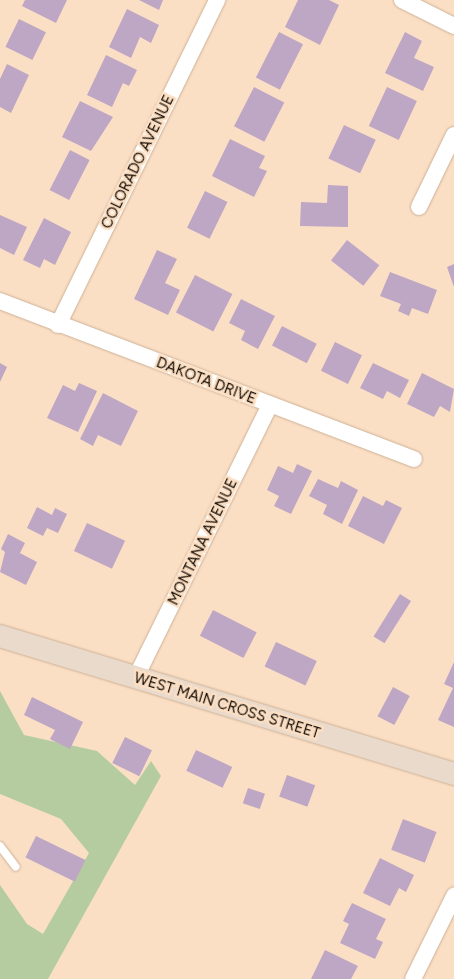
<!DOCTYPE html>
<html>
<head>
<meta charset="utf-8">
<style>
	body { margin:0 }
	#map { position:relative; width:454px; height:979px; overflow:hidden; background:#fbdfc4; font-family:Figtree,sans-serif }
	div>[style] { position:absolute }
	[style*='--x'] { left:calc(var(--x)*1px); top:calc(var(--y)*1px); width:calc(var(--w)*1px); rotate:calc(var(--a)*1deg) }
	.green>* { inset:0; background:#b5cca1 }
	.building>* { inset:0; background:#bea7c4; transform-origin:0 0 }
	.roads { filter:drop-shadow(0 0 1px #ccb197) drop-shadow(0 0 1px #ccb197) }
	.service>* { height:8px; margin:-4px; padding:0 4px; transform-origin:4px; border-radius:4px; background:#fff }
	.minor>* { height:16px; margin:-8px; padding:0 8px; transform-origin:8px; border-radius:8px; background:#fff }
	.secondary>* { height:22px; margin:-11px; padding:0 11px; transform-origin:11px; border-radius:11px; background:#eadacb }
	span { translate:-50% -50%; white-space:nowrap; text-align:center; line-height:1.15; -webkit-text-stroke:5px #fbdfc4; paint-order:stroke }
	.street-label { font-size:15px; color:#140b03 }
</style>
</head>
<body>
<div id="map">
	<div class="green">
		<div style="clip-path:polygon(0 691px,24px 735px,97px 751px,135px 785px,151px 761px,161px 776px,48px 979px,0 979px,0 885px,27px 924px,43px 934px,89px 853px,61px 819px,0 794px)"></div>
	</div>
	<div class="building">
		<div style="clip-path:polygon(25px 0,67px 0,56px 23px,22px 6px)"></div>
		<div style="clip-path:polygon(139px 0,163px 0,159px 10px)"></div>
		<div style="clip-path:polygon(298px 0,329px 0,339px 5px,320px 45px,285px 27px)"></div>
		<div style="clip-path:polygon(127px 9px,159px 25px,151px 43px,140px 37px,131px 58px,109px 47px)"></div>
		<div style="left:19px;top:19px;width:30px;height:31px;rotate:26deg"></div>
		<div style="left:279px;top:32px;width:27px;height:51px;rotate:27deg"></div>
		<div style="clip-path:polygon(405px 32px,422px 41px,414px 58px,434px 67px,423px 91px,385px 73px)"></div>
		<div style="clip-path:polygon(106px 55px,137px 70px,129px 86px,123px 83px,112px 107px,87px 95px)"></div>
		<div style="clip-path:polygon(7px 64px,29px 75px,11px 113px,0 107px,0 79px)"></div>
		<div style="left:254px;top:87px;width:34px;height:44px;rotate:27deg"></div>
		<div style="left:387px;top:87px;width:33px;height:43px;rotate:25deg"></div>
		<div style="clip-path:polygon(80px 101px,113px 117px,91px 151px,62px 137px)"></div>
		<div style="left:344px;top:125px;width:35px;height:37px;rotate:25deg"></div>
		<div style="clip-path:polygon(230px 139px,265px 156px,259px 168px,267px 171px,254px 197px,212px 176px)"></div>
		<div style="left:70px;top:150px;width:22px;height:45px;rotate:27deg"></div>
		<div style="clip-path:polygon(328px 185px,348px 186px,348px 227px,300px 226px,301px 202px,327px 203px)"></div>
		<div style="left:205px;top:191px;width:25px;height:41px;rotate:26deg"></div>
		<div style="clip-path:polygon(0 215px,27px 227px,14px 255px,0 248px)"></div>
		<div style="clip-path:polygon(44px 218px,71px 232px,55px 265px,44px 259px,40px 268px,23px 260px)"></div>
		<div style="left:347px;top:240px;width:41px;height:26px;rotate:38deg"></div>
		<div style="clip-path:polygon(157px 250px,177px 259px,165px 283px,180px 290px,168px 315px,134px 299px)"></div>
		<div style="clip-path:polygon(454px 264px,454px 287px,447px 267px)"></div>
		<div style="clip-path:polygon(390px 272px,437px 290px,428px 314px,412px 308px,409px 316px,398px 311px,401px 304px,380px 296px)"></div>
		<div style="left:195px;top:275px;width:42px;height:42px;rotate:27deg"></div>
		<div style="clip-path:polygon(241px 299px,275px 316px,258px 349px,241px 340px,245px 331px,229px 323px)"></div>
		<div style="left:282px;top:326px;width:39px;height:22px;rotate:27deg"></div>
		<div style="left:335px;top:342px;width:30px;height:32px;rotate:26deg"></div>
		<div style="clip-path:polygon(0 363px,7px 367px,0 382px)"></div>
		<div style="clip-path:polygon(373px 363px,409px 380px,400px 398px,387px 391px,383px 399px,360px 388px)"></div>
		<div style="clip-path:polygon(422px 373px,454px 389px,450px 412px,440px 406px,434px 417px,407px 404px)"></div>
		<div style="clip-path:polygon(79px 383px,97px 391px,78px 432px,47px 418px,63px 385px,75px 391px)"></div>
		<div style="clip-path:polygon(103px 393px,138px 411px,121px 446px,98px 435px,93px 446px,80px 439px)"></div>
		<div style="clip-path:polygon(297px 464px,312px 471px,291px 514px,274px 506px,279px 496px,267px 490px,278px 466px,293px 473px)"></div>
		<div style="clip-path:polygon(318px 479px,338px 488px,341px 481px,358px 490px,342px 524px,323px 514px,327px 505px,309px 496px)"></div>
		<div style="clip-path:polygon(363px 496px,383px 506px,386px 500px,402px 508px,384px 544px,348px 526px)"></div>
		<div style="clip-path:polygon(37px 507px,52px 515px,55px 508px,67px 514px,58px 533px,47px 528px,43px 536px,27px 528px)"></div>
		<div style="left:87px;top:523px;width:42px;height:31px;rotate:25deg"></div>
		<div style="clip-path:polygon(8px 534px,25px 543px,20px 553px,37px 562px,26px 585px,0 572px,5px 552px,1px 549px)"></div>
		<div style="left:400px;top:594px;width:13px;height:50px;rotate:32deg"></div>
		<div style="left:213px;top:610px;width:49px;height:29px;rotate:27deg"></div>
		<div style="left:276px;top:642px;width:45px;height:27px;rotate:25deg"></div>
		<div style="clip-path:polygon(454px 662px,454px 727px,438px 720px,453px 688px,444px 684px)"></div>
		<div style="left:393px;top:687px;width:19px;height:33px;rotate:28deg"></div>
		<div style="clip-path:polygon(32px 697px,83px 722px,70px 749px,50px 739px,55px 730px,24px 715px)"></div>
		<div style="left:125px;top:737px;width:30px;height:29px;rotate:26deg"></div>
		<div style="left:196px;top:750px;width:40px;height:23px;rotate:25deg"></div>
		<div style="left:287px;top:775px;width:30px;height:23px;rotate:20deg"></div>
		<div style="left:248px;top:788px;width:18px;height:16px;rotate:19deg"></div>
		<div style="left:403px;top:819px;width:36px;height:33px;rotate:21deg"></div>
		<div style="left:36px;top:836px;width:55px;height:24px;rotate:26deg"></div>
		<div style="clip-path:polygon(380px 858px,414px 875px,406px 892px,399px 888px,390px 906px,363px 893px)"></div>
		<div style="clip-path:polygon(352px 903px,386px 919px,376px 939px,383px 942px,375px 959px,340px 943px,349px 924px,343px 921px)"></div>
		<div style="clip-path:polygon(325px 950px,358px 966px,351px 979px,311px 979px)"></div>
	</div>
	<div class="roads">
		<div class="service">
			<div style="--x:0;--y:846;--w:26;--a:53"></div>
		</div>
		<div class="minor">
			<div style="--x:402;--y:0;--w:58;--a:26.6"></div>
			<div style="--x:419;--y:207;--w:80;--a:-64.1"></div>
			<div style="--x:0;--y:301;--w:443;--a:20.9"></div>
			<div style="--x:58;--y:325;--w:362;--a:-63.9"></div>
			<div style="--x:135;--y:679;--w:305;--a:-63.8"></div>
			<div style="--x:413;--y:979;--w:93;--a:-63.7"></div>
		</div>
		<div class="secondary">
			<div style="--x:0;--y:636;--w:475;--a:16.9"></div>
		</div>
	</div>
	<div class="street-label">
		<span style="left:138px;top:162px;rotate:-64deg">COLORADO AVENUE</span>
		<span style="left:206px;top:381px;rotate:21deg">DAKOTA DRIVE</span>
		<span style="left:203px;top:542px;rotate:-64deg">MONTANA AVENUE</span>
		<span style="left:227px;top:706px;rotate:17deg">WEST MAIN CROSS STREET</span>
	</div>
</div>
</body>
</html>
